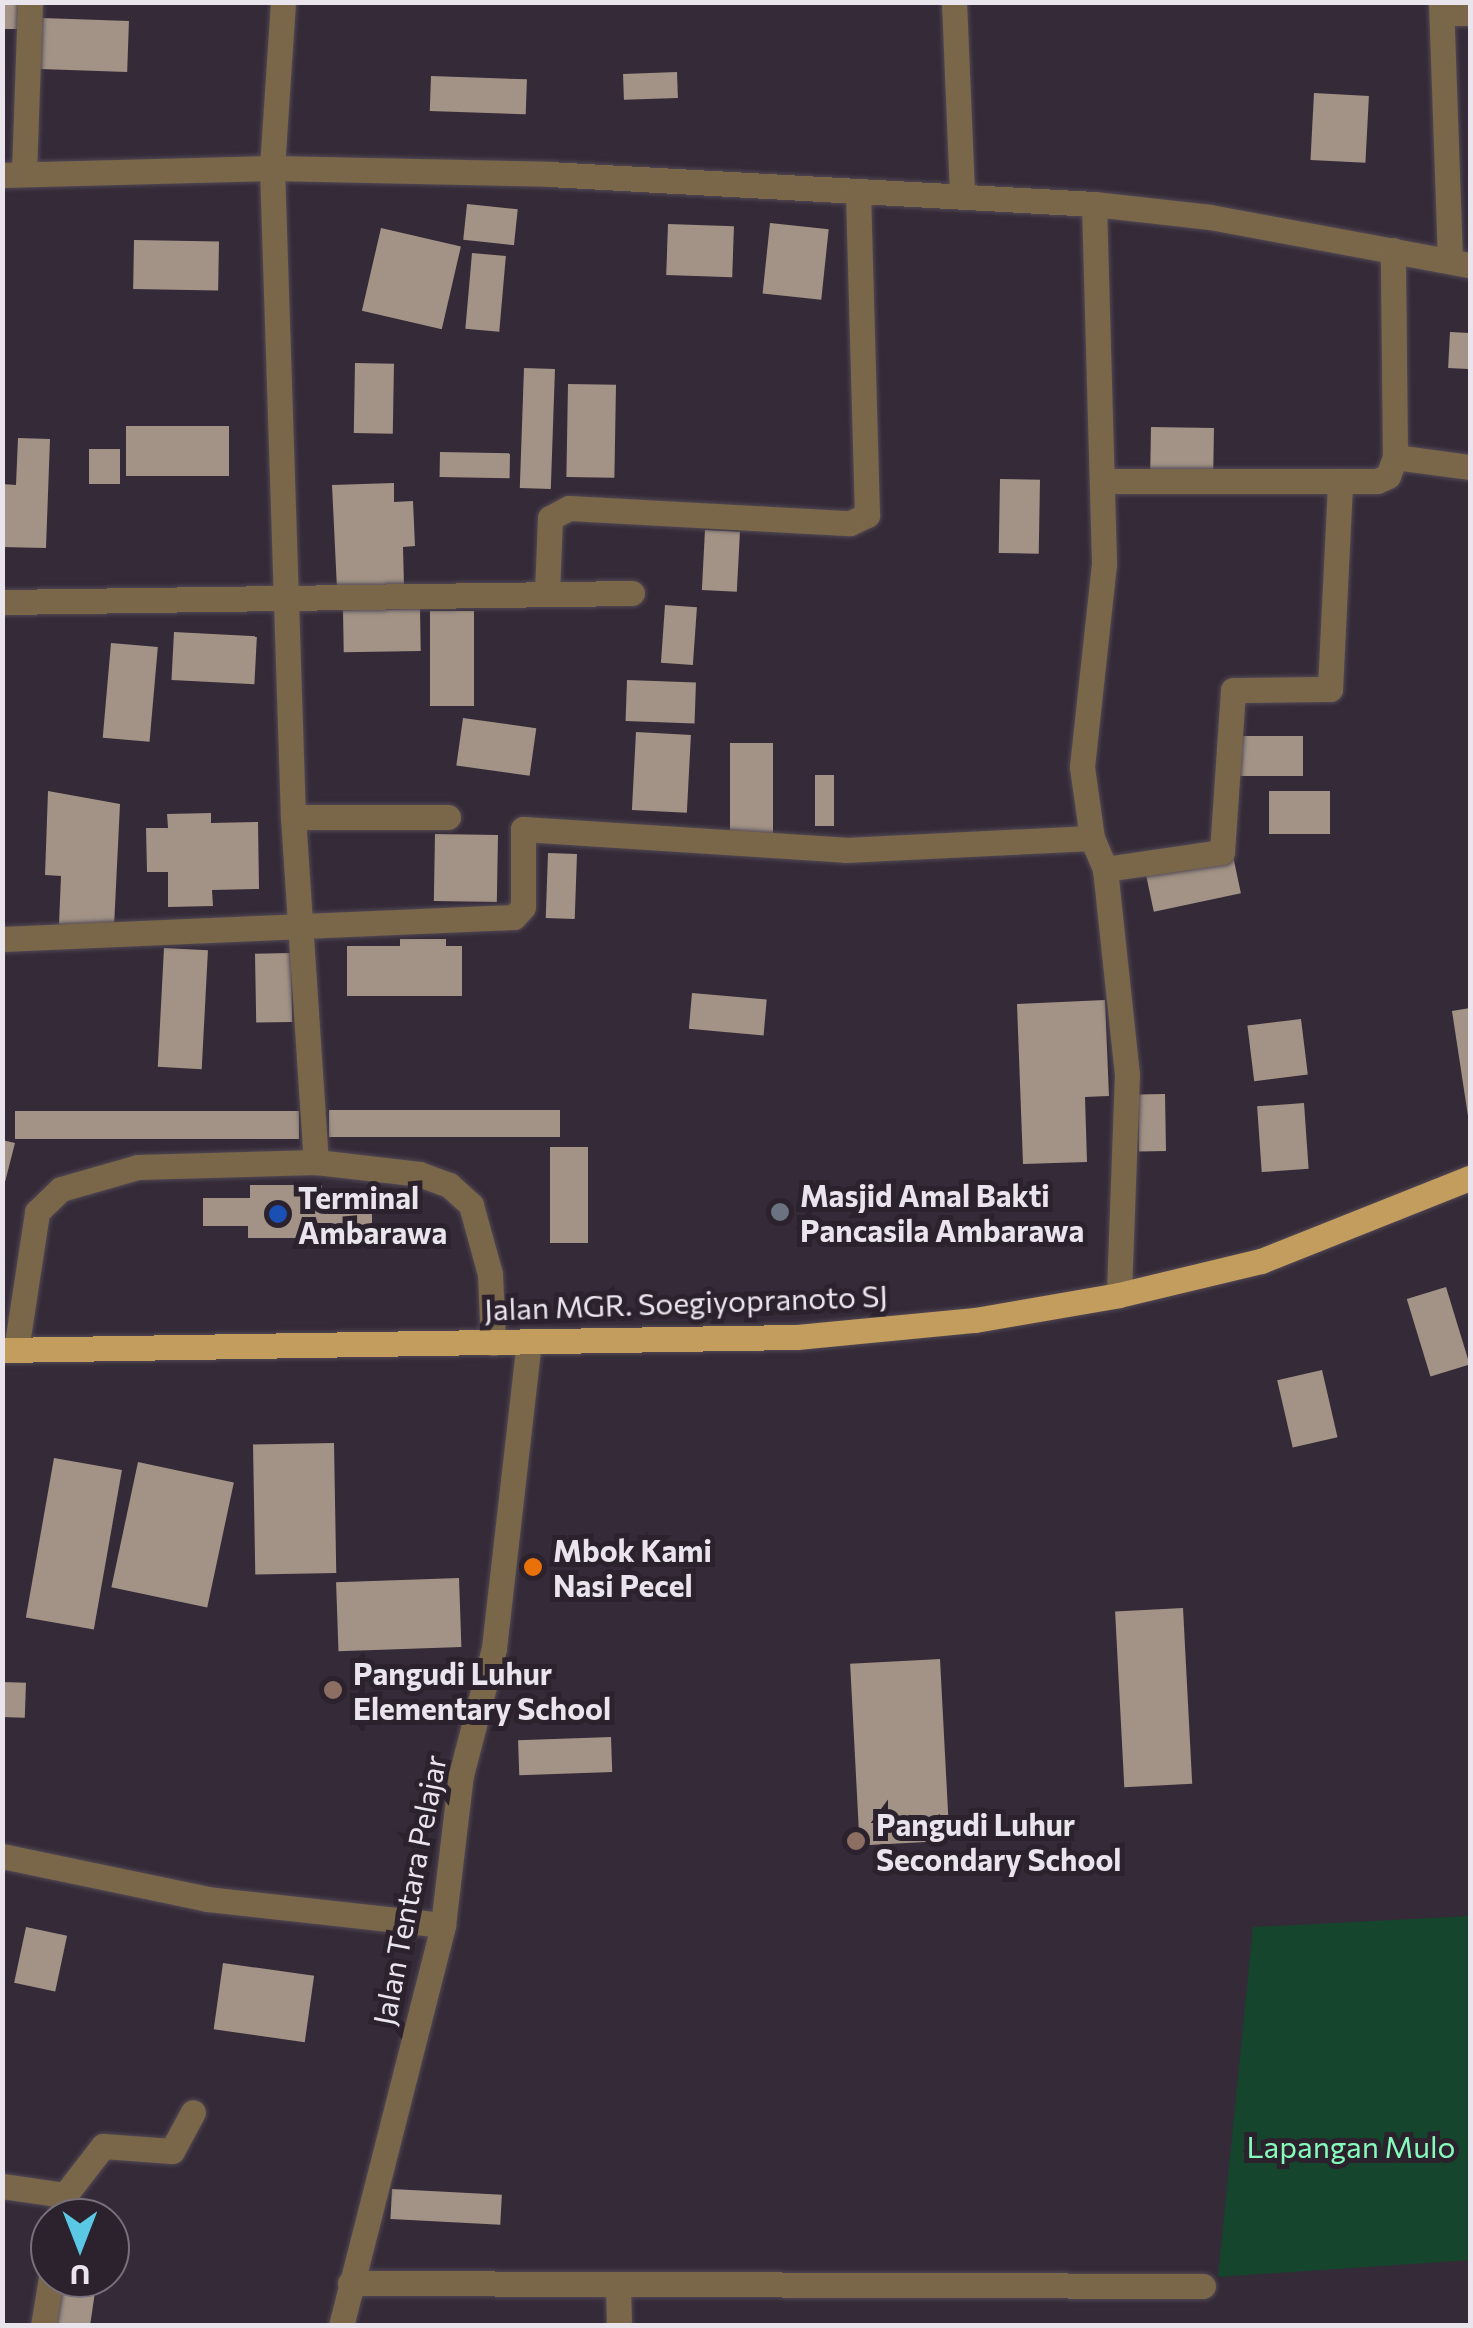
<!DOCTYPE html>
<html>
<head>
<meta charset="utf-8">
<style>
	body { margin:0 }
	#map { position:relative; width:1473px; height:2328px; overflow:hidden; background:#352b38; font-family:Commissioner,sans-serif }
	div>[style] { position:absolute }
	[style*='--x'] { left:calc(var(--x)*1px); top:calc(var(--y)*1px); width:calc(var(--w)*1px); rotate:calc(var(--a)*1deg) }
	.green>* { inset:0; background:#15452d }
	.building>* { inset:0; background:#a29386; transform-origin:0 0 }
	.roads { filter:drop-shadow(0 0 2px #524955) drop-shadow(0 0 2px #524955) }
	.minor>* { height:25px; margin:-12.5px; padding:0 12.5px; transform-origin:12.5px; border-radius:12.5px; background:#7a674a }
	.major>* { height:25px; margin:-12.5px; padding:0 12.5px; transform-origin:12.5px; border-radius:12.5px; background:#c39d5e }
	.dots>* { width:28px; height:28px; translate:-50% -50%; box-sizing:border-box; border:5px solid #2b222e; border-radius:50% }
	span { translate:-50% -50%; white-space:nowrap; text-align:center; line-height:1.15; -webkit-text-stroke:10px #2b222e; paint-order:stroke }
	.poi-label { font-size:30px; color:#eae4ec; font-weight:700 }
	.left { translate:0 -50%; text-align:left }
	.street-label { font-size:30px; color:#eae4ec }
	.park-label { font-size:30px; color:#86fabb }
	.frame { position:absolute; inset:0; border:5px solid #eae4ec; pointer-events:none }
	.north { position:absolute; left:30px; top:2198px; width:100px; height:100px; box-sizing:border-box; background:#2b222e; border:2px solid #77707a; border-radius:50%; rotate:180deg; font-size:28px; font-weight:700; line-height:40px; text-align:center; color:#eae4ec }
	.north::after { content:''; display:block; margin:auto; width:35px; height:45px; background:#5ac8e5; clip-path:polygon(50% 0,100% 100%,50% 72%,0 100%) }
</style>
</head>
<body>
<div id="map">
	<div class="green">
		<div style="clip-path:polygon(1470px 1916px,1470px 2260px,1218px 2277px,1253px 1927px)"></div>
	</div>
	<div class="building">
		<div style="left:2px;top:2px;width:19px;height:27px"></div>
		<div style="left:42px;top:18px;width:87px;height:51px;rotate:2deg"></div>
		<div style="left:677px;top:72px;width:26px;height:54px;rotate:88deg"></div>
		<div style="left:431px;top:76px;width:96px;height:35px;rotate:2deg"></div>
		<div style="left:1314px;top:93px;width:55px;height:67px;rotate:3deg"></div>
		<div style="left:467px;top:204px;width:51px;height:36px;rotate:6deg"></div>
		<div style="left:770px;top:223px;width:59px;height:71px;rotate:6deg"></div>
		<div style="left:668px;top:224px;width:66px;height:51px;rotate:2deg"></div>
		<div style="left:381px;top:228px;width:82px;height:85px;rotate:13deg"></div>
		<div style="left:134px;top:240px;width:85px;height:49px;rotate:1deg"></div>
		<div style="left:472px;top:253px;width:34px;height:76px;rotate:5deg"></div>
		<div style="left:1450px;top:332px;width:20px;height:36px;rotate:3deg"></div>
		<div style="left:355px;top:363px;width:39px;height:70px;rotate:1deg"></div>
		<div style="left:524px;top:368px;width:31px;height:120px;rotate:2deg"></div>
		<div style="left:568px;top:384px;width:48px;height:93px;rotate:1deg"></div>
		<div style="left:229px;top:426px;width:50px;height:103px;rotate:90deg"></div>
		<div style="left:1151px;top:427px;width:63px;height:42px;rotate:1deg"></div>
		<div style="clip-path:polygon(18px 438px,50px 439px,46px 548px,2px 547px,2px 484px,16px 485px)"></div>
		<div style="left:89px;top:449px;width:31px;height:35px"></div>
		<div style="left:440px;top:452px;width:70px;height:25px;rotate:1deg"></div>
		<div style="left:1000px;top:479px;width:40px;height:74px;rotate:1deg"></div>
		<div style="clip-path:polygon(394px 483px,394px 502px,413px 501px,415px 546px,403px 547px,404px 586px,337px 589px,332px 485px)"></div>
		<div style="left:705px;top:530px;width:35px;height:60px;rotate:3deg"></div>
		<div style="left:665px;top:605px;width:32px;height:58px;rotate:4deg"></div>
		<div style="left:420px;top:609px;width:42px;height:77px;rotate:89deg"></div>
		<div style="left:430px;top:611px;width:44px;height:95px"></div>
		<div style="left:174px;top:632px;width:83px;height:48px;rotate:3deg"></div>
		<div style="left:111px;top:643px;width:47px;height:95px;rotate:5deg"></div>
		<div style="left:627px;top:680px;width:69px;height:41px;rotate:2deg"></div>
		<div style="left:463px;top:718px;width:74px;height:48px;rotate:8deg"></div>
		<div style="left:636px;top:732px;width:55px;height:78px;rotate:3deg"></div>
		<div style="left:1235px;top:736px;width:68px;height:40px"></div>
		<div style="left:730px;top:743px;width:43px;height:91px"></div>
		<div style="left:815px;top:775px;width:19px;height:51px"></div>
		<div style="clip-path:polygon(48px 791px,120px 804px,114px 927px,59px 924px,61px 876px,45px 875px)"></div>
		<div style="left:1269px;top:791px;width:61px;height:43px"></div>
		<div style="clip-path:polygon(211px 813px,211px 823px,258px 822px,259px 889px,212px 890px,213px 906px,168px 907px,168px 872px,147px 872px,146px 828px,168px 828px,167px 814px)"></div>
		<div style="left:435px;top:834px;width:63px;height:67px;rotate:1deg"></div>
		<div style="left:548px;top:853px;width:29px;height:65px;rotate:2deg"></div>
		<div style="left:1233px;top:856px;width:38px;height:89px;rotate:78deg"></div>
		<div style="clip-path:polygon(400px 939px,446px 939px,446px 946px,462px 946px,462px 996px,347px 996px,347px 946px,400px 946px)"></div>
		<div style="left:164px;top:948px;width:44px;height:119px;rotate:3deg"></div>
		<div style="left:291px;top:953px;width:69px;height:36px;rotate:89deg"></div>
		<div style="left:692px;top:993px;width:75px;height:36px;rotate:5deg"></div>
		<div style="clip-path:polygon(1105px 1000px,1109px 1096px,1085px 1097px,1087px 1162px,1023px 1164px,1017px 1004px)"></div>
		<div style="clip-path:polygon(1470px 1008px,1470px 1116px,1468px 1116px,1452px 1011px)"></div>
		<div style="left:1301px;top:1019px;width:56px;height:54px;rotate:83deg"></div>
		<div style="left:1165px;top:1094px;width:57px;height:27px;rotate:89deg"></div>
		<div style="left:1304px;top:1103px;width:66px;height:47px;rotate:86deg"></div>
		<div style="left:329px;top:1110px;width:231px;height:27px"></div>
		<div style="left:299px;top:1111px;width:28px;height:284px;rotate:90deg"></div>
		<div style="clip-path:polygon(2px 1140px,15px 1143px,4px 1186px,2px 1186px)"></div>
		<div style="left:550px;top:1147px;width:38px;height:96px"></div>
		<div style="clip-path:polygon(250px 1185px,322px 1185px,322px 1198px,372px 1198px,372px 1226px,322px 1226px,322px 1238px,248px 1238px,248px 1226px,203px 1226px,203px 1198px,250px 1198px)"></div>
		<div style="left:1446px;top:1287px;width:81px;height:41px;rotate:73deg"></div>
		<div style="left:1322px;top:1370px;width:69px;height:46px;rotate:77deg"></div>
		<div style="left:334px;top:1443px;width:130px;height:81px;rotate:89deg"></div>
		<div style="left:54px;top:1458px;width:69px;height:162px;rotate:10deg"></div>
		<div style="left:138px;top:1462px;width:98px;height:128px;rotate:12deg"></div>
		<div style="left:459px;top:1578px;width:69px;height:123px;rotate:88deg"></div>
		<div style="left:1183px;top:1608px;width:176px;height:68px;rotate:87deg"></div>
		<div style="left:940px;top:1659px;width:182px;height:90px;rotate:87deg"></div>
		<div style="left:2px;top:1682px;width:24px;height:35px;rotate:2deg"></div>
		<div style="left:611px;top:1737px;width:35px;height:93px;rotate:88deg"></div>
		<div style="left:26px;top:1927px;width:42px;height:57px;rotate:12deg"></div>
		<div style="left:223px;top:1963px;width:92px;height:67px;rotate:8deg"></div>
		<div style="left:392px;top:2189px;width:110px;height:30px;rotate:3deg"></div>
		<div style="clip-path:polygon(56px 2278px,97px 2278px,90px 2326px,49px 2326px)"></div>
	</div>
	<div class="roads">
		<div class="minor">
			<div style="--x:283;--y:2;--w:166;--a:93.8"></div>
			<div style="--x:272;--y:168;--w:649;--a:88.15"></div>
			<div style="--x:293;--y:817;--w:346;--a:86.2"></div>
			<div style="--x:954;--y:2;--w:194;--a:87.6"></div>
			<div style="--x:1441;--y:2;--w:258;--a:88"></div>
			<div style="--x:1442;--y:13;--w:28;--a:0"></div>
			<div style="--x:24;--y:173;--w:171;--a:-88"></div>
			<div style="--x:2;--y:175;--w:270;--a:-1.5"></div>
			<div style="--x:272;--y:168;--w:277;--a:1.2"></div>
			<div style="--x:549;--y:174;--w:546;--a:3.15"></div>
			<div style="--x:1094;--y:204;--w:117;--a:6.4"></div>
			<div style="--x:1210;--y:217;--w:264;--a:10.5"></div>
			<div style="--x:1094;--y:204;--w:360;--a:88.4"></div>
			<div style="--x:1104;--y:564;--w:204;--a:96.2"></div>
			<div style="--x:1082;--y:767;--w:72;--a:82"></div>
			<div style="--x:1092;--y:838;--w:34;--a:67"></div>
			<div style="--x:1105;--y:869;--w:206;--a:83.9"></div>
			<div style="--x:1127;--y:1074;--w:221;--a:92.1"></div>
			<div style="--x:1395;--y:457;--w:76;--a:7.6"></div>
			<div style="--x:1102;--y:481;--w:275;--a:0"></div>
			<div style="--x:1377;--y:481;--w:12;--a:-24"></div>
			<div style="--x:1388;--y:476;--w:20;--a:-70"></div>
			<div style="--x:1395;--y:457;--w:207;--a:-90.6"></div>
			<div style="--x:547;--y:593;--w:75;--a:-87.7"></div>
			<div style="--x:550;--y:518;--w:21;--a:-28"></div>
			<div style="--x:569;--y:508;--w:281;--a:3.1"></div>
			<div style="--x:850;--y:523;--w:19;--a:-25"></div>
			<div style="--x:867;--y:515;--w:324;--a:-91.6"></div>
			<div style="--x:2;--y:602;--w:630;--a:-0.82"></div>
			<div style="--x:293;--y:817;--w:155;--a:0"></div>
			<div style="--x:1105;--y:869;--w:118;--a:-8.3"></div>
			<div style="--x:1222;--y:852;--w:162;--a:-86.1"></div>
			<div style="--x:1233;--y:690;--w:97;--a:-0.6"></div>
			<div style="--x:1330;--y:689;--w:208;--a:-87.2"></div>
			<div style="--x:2;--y:939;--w:512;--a:-2.46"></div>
			<div style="--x:514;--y:917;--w:13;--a:-48"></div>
			<div style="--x:523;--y:907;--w:78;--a:-90"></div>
			<div style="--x:523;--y:829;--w:323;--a:3.7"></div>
			<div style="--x:845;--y:850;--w:247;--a:-2.8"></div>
			<div style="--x:16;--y:1350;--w:140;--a:-81.3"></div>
			<div style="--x:37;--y:1212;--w:33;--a:-44"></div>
			<div style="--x:61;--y:1189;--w:80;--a:-15.9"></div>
			<div style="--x:138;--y:1167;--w:178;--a:-1.6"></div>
			<div style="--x:316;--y:1162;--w:104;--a:6.6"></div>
			<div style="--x:419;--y:1174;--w:32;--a:20"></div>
			<div style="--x:449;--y:1185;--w:30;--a:42"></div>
			<div style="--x:471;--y:1205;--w:72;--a:74.6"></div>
			<div style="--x:490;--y:1274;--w:69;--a:87.5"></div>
			<div style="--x:2;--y:1856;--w:209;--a:11.8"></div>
			<div style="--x:207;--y:1899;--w:237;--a:6.3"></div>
			<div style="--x:2;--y:2186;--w:64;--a:8.1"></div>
			<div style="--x:65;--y:2195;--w:23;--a:100"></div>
			<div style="--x:65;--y:2195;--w:62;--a:-52.2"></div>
			<div style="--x:103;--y:2146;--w:69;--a:4.1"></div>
			<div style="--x:172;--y:2151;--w:44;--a:-61.7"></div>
			<div style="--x:350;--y:2283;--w:853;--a:0.2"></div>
			<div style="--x:618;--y:2285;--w:41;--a:88.6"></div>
			<div style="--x:43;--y:2326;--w:49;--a:-80.5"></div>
			<div style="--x:341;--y:2326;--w:414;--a:-75.7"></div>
			<div style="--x:443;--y:1925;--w:151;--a:-83.2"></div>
			<div style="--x:461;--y:1775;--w:131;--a:-75.4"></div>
			<div style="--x:494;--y:1648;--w:308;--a:-83.5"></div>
		</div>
		<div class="major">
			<div style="--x:2;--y:1350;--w:795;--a:-0.94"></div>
			<div style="--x:797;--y:1337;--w:179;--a:-5.5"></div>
			<div style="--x:975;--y:1320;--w:146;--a:-9.8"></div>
			<div style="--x:1119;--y:1295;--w:146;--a:-13.5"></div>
			<div style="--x:1261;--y:1261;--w:225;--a:-21.7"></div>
		</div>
	</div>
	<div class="dots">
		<div style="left:780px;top:1212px;background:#6b7280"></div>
		<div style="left:278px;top:1214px;background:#1a4fb4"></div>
		<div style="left:533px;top:1567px;background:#e8710a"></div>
		<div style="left:333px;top:1690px;background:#8d6e63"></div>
		<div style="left:856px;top:1841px;background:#8d6e63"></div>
	</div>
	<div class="poi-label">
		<span class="left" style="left:800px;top:1212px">Masjid Amal Bakti<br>Pancasila Ambarawa</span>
		<span class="left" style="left:298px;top:1214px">Terminal<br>Ambarawa</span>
		<span class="left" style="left:553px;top:1567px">Mbok Kami<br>Nasi Pecel</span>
		<span class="left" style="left:353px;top:1690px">Pangudi Luhur<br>Elementary School</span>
		<span class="left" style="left:876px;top:1841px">Pangudi Luhur<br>Secondary School</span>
	</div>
	<div class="street-label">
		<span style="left:686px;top:1302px;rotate:-2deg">Jalan MGR. Soegiyopranoto SJ</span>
		<span style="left:409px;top:1890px;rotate:-79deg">Jalan Tentara Pelajar</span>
	</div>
	<div class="park-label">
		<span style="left:1351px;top:2146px">Lapangan Mulo</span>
	</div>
	<div class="frame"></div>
	<div class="north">U</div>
</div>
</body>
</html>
